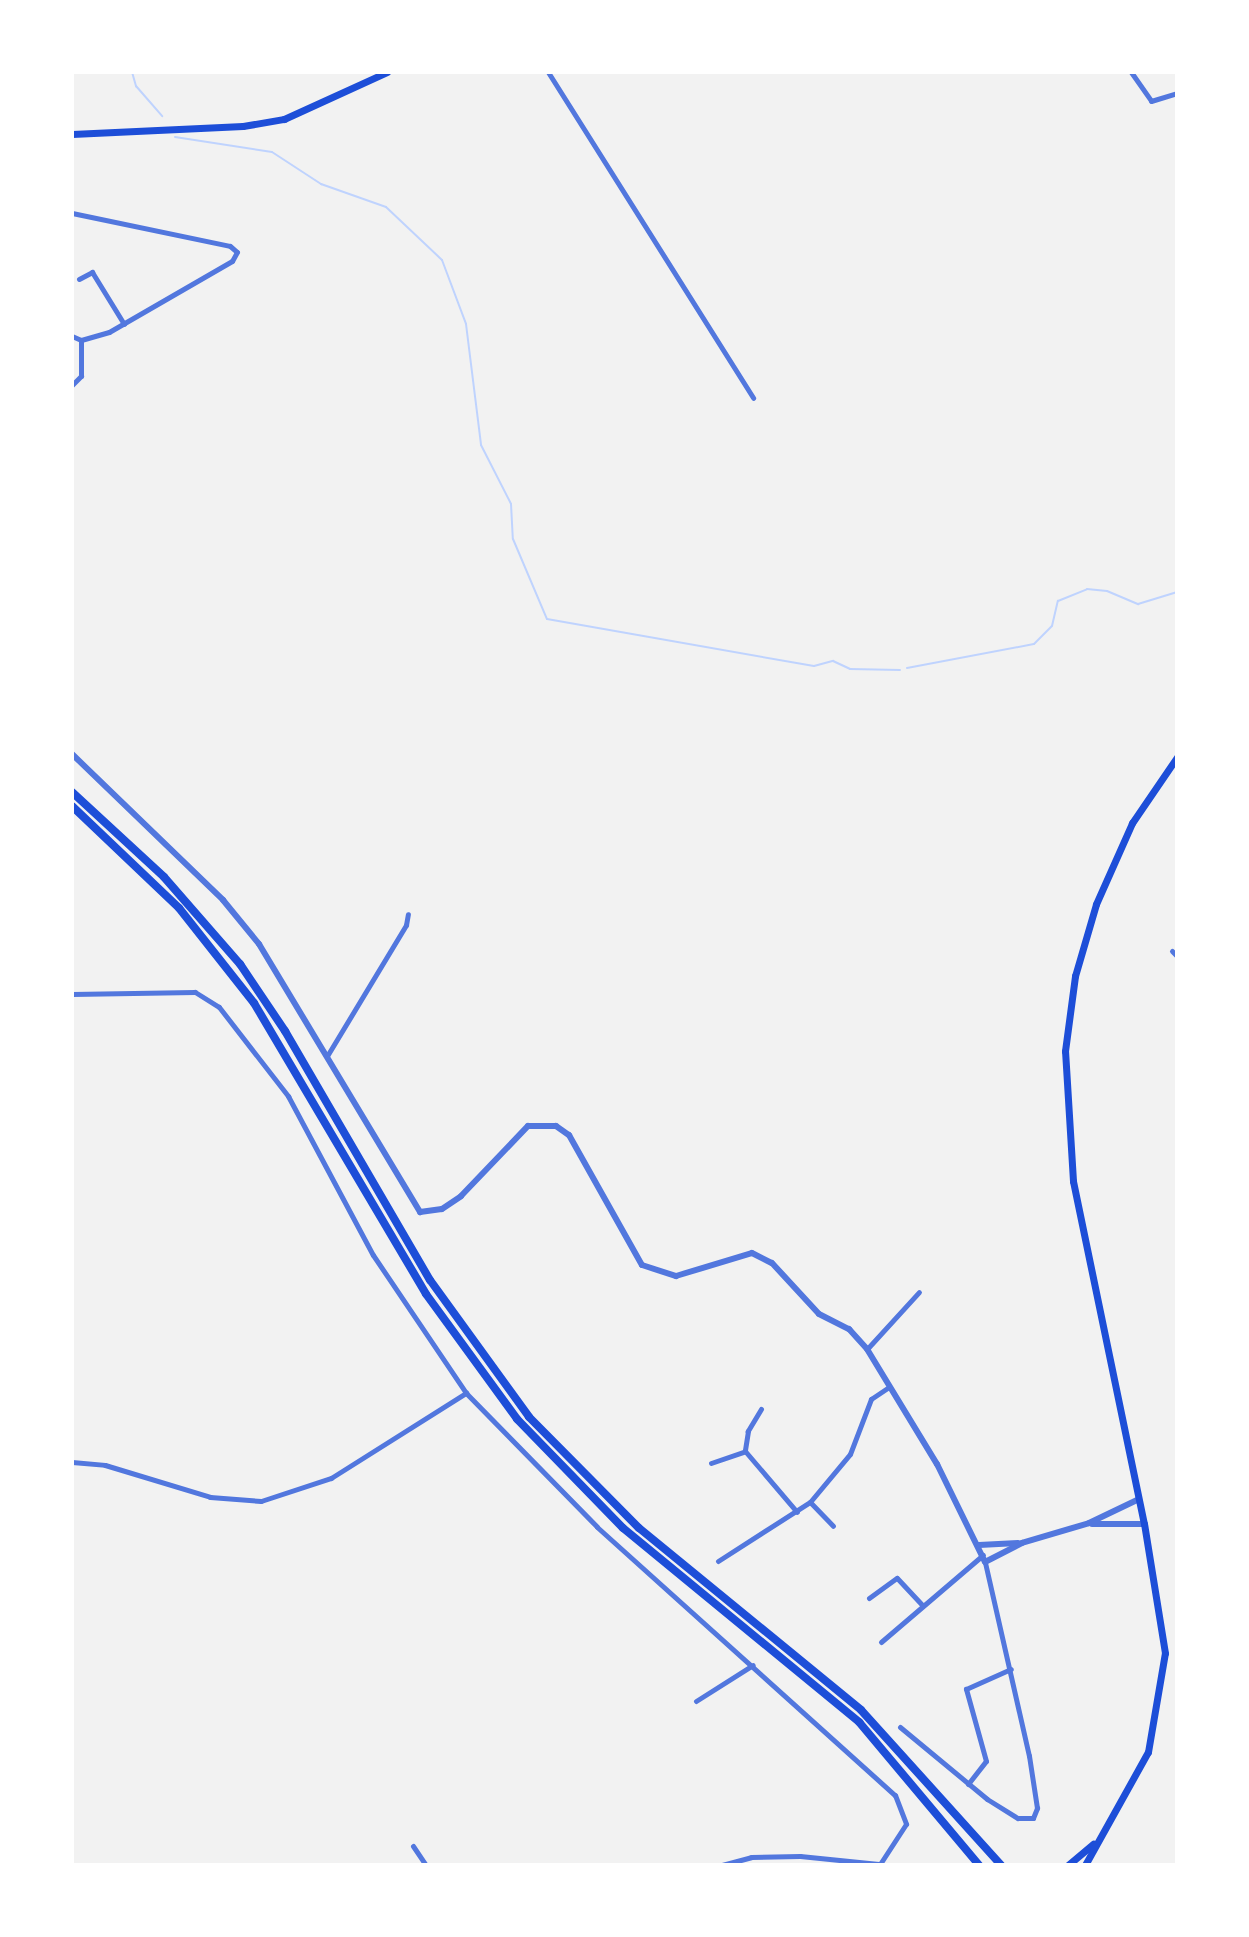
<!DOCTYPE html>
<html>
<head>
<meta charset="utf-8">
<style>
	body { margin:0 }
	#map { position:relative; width:1249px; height:1937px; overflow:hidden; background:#f2f2f2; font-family:Inter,sans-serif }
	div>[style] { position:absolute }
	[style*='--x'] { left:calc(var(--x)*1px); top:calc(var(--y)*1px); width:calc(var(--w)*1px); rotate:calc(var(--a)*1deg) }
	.stream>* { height:2px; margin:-1px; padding:0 1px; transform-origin:1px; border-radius:1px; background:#bfd3fe }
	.minor>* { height:5px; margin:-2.5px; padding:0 2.5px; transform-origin:2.5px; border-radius:2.5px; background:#5277de }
	.tertiary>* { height:6px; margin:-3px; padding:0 3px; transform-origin:3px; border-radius:3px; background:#5277de }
	.secondary>* { height:7px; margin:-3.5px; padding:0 3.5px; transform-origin:3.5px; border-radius:3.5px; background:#1d4ed8 }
	.trunk>* { height:8px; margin:-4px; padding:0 4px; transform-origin:4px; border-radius:4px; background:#1d4ed8 }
	span { translate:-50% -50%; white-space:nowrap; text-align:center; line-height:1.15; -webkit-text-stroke:7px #fff; paint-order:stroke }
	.frame { position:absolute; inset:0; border:74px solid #fff; pointer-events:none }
</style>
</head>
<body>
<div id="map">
	<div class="stream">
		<div style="--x:132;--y:72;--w:15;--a:74"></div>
		<div style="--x:136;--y:86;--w:40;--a:49"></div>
		<div style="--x:175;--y:137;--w:98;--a:8.8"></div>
		<div style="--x:272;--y:152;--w:59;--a:33.1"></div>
		<div style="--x:321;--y:184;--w:69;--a:19.5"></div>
		<div style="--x:386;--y:207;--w:77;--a:43.4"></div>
		<div style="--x:442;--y:260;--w:68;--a:69.4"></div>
		<div style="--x:466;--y:324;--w:122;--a:82.9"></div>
		<div style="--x:481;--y:445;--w:66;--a:63"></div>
		<div style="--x:511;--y:504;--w:35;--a:87"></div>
		<div style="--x:513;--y:539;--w:87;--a:67"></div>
		<div style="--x:547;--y:619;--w:271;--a:10"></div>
		<div style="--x:814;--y:666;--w:20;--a:-15"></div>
		<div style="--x:833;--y:661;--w:19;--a:25"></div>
		<div style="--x:850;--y:669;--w:50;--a:1.1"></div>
		<div style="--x:907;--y:668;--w:129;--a:-10.7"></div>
		<div style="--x:1034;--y:644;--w:25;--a:-45"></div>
		<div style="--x:1052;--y:626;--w:26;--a:-77"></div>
		<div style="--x:1058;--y:601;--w:31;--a:-22"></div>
		<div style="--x:1087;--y:589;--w:20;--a:6"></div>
		<div style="--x:1107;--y:591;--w:34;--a:23"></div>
		<div style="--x:1138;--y:604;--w:41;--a:-17.1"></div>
	</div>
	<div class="minor">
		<div style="--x:548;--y:72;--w:385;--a:57.8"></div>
		<div style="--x:1131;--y:72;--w:35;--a:55"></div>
		<div style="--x:1151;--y:101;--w:27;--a:-17"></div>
		<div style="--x:72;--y:213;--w:161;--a:11.8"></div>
		<div style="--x:230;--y:246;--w:9;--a:41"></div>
		<div style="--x:237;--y:252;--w:10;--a:119"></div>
		<div style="--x:232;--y:261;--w:142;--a:150"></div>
		<div style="--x:109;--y:332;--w:29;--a:164"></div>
		<div style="--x:81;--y:340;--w:10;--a:-156"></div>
		<div style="--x:79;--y:279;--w:15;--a:-28"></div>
		<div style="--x:92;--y:272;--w:61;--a:58.4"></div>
		<div style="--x:72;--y:385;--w:13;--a:-45"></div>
		<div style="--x:81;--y:376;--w:36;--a:-90"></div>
		<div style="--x:1172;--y:951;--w:7;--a:45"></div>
		<div style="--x:72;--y:994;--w:123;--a:-0.9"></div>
		<div style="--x:195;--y:992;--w:28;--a:32"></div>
		<div style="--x:219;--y:1007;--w:113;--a:52.2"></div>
		<div style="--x:288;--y:1096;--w:180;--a:61.9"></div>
		<div style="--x:373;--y:1255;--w:166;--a:56"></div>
		<div style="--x:466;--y:1393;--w:187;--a:45.6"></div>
		<div style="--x:597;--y:1527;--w:401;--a:42"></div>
		<div style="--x:895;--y:1795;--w:31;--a:69"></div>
		<div style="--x:906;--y:1824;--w:48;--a:123"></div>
		<div style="--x:327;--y:1056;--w:153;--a:-58.9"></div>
		<div style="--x:406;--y:925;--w:11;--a:-80"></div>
		<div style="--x:867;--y:1349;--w:77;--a:-47.6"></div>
		<div style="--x:761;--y:1409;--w:26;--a:121"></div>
		<div style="--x:748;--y:1431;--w:20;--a:99"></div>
		<div style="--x:745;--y:1451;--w:80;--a:49.6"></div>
		<div style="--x:72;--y:1462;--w:33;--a:5"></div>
		<div style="--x:105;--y:1465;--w:110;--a:16.9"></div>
		<div style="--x:210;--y:1497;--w:51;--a:4.5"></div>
		<div style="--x:261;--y:1501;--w:74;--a:-18.2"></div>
		<div style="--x:331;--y:1478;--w:160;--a:-32.2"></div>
		<div style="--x:711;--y:1463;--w:36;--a:-19"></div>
		<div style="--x:810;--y:1502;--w:33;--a:46"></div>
		<div style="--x:718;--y:1561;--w:109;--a:-32.7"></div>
		<div style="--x:810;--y:1502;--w:62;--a:-50.2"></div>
		<div style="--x:850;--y:1454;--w:59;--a:-69.1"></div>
		<div style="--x:871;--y:1399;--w:22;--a:-34"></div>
		<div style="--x:869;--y:1598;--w:34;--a:-36"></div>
		<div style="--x:897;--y:1578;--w:38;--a:47"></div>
		<div style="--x:881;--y:1642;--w:134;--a:-40.5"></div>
		<div style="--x:696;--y:1701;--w:67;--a:-32.3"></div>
		<div style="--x:900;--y:1727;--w:113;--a:39.6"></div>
		<div style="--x:987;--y:1799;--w:36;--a:32"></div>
		<div style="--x:1018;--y:1818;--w:15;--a:0"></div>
		<div style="--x:1033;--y:1818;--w:11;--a:-68"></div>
		<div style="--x:1037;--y:1808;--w:53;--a:-98.7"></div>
		<div style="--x:1029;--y:1756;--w:199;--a:-102.8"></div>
		<div style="--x:968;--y:1784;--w:29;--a:-52"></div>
		<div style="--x:986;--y:1761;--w:75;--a:-105.5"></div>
		<div style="--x:966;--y:1689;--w:49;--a:-24"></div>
		<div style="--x:413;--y:1846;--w:23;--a:56"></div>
		<div style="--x:722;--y:1865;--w:30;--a:-15"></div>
		<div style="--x:751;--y:1857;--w:49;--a:-1.2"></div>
		<div style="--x:800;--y:1856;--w:79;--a:5.8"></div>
	</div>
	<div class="tertiary">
		<div style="--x:72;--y:754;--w:210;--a:44"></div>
		<div style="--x:223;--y:900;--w:57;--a:50.7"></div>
		<div style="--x:259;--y:944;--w:313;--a:59"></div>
		<div style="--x:420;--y:1212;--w:22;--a:-8"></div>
		<div style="--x:442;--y:1209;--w:23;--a:-34"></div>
		<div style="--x:461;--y:1196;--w:97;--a:-46.3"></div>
		<div style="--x:528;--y:1126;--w:28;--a:0"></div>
		<div style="--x:556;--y:1126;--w:16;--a:35"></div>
		<div style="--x:569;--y:1135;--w:149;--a:60.7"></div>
		<div style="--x:642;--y:1265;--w:36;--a:18"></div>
		<div style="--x:676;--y:1276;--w:79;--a:-16.8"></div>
		<div style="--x:752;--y:1253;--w:22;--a:27"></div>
		<div style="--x:772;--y:1263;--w:69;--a:47.3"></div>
		<div style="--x:819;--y:1314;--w:34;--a:27"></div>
		<div style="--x:849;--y:1329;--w:27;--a:48"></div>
		<div style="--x:867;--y:1349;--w:135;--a:58.7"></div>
		<div style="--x:937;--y:1464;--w:109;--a:63.9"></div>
		<div style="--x:985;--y:1562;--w:42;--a:-27.2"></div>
		<div style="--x:1022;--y:1543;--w:70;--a:-16.6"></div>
		<div style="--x:1089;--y:1523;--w:55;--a:-25.6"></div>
		<div style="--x:1092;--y:1524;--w:52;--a:0"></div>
		<div style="--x:979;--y:1545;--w:39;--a:-3"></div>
	</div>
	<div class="secondary">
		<div style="--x:72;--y:134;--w:171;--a:-2.7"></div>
		<div style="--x:243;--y:126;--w:42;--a:-9.7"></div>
		<div style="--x:284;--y:119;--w:113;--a:-24.5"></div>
		<div style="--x:1068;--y:1865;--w:33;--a:-40"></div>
		<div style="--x:1085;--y:1865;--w:129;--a:-60.9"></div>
		<div style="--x:1148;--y:1752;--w:100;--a:-80.3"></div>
		<div style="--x:1165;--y:1653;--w:131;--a:-99.2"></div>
		<div style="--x:1144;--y:1524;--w:350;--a:-101.7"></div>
		<div style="--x:1073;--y:1181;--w:130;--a:-93.5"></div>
		<div style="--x:1065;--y:1051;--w:76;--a:-82.4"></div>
		<div style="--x:1075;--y:976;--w:75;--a:-73.7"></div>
		<div style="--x:1096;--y:904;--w:89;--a:-66"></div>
		<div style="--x:1132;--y:823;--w:80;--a:-55.7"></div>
	</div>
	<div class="trunk">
		<div style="--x:72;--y:792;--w:125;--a:42.7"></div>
		<div style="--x:164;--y:877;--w:116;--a:48.9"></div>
		<div style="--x:240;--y:964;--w:81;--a:56.1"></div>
		<div style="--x:285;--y:1031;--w:288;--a:59.8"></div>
		<div style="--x:430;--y:1280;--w:169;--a:54.1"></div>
		<div style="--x:529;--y:1417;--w:156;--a:45.3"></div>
		<div style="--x:639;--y:1528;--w:287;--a:39.3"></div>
		<div style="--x:861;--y:1710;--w:209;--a:47.9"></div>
		<div style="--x:72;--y:806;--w:148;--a:43.6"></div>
		<div style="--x:179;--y:908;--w:121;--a:51.7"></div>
		<div style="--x:254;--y:1003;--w:338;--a:59.4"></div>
		<div style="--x:426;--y:1294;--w:155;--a:53.9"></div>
		<div style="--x:517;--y:1419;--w:152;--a:45.8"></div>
		<div style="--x:623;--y:1528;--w:306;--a:39.4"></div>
		<div style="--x:859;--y:1722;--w:187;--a:50"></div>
	</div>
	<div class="frame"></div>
</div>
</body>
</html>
